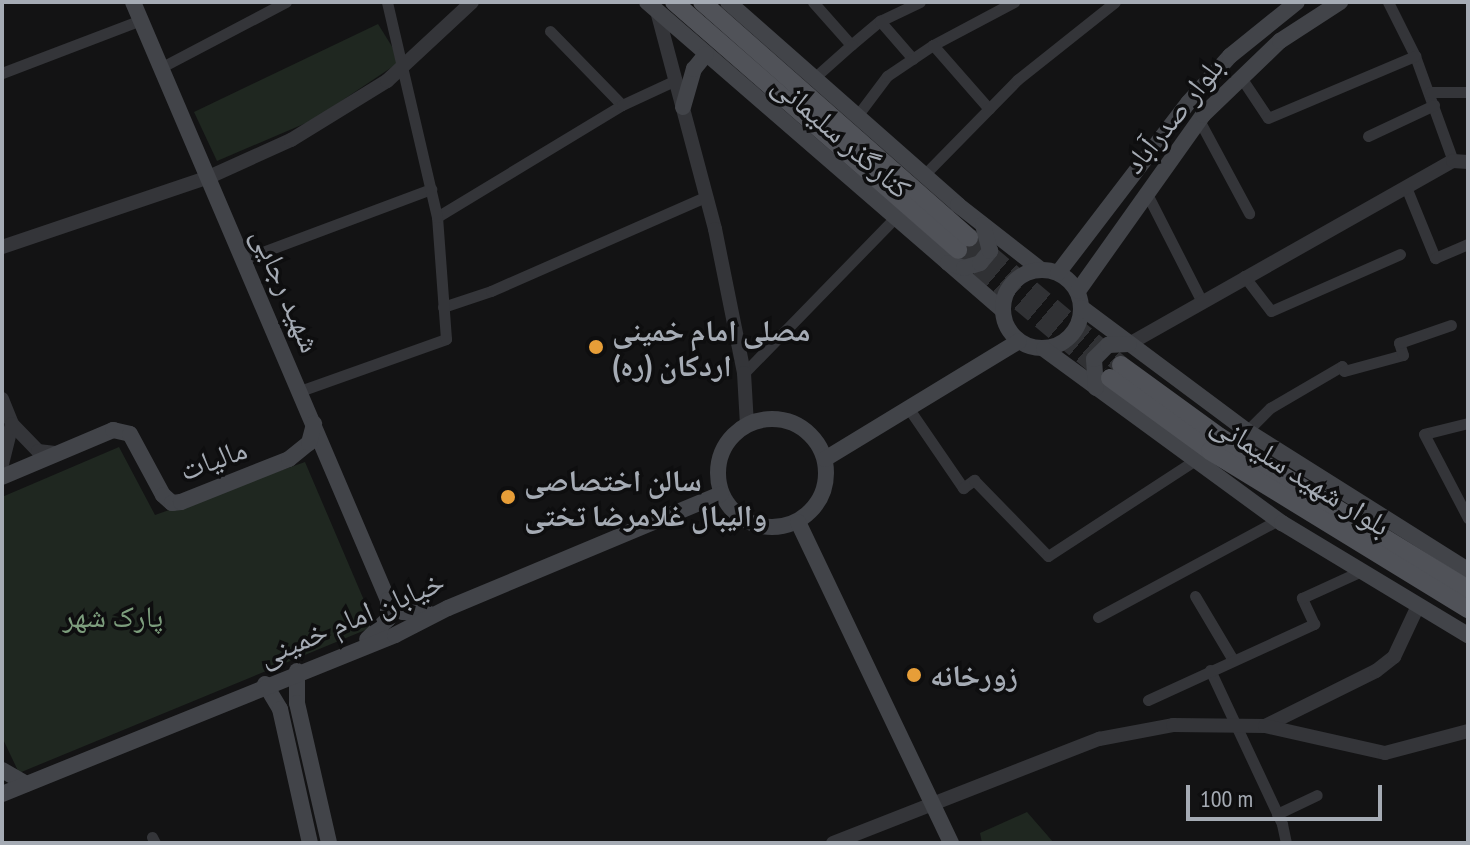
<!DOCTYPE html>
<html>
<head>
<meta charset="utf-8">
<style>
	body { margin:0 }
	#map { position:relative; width:1470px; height:845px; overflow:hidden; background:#131314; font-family:"PT Sans Narrow","Noto Naskh Arabic",sans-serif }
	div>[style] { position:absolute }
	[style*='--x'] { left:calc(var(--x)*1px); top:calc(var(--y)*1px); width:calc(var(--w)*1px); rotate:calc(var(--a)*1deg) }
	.green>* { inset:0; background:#1f2720 }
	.primary-tunnel>* { height:18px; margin-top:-9px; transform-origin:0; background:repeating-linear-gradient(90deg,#303134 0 18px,transparent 0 27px) }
	.minor>* { height:11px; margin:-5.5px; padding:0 5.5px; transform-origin:5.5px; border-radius:5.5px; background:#343539 }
	.tertiary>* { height:14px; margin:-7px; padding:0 7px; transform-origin:7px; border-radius:7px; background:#343539 }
	.secondary>* { height:16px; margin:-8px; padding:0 8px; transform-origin:8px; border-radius:8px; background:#424449 }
	.secondary>.ring { margin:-8px; padding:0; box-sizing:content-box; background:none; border:16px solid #424449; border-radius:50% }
	.primary>* { height:18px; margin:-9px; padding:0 9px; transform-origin:9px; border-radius:9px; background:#505258 }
	.dots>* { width:22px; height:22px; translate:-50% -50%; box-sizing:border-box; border:4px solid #0e0e0f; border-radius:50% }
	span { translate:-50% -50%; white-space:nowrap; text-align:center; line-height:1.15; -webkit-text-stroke:7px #0e0e0f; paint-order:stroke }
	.street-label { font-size:30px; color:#a5abb4 }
	.poi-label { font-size:30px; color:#a5abb4; font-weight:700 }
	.left { translate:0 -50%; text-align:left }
	.park-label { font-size:30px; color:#7d9e7d }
	.frame { position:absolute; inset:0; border:4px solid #a5abb4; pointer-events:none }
	.scale { position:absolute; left:1186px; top:785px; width:196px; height:36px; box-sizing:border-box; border:4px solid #a5abb4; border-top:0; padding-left:10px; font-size:24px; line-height:28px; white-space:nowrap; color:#a5abb4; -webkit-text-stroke:6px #0e0e0f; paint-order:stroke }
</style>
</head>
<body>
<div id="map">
	<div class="green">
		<div style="clip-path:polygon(378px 24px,401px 61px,313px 120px,217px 161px,194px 112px)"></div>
		<div style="clip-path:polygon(119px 447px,155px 515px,305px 462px,375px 626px,19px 773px,2px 737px,2px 497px)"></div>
		<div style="clip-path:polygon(1027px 812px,1054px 843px,982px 843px,980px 833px)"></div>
	</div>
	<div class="primary-tunnel">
		<div style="--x:969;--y:237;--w:199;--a:40.1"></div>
		<div style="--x:958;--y:250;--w:189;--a:40.1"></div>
	</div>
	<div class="minor">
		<div style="--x:813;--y:2;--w:57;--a:48.5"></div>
		<div style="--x:851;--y:45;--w:38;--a:-40"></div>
		<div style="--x:880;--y:21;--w:44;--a:-25.4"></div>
		<div style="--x:1388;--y:2;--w:60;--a:63.4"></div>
		<div style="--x:1415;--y:56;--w:112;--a:70.1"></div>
		<div style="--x:880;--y:21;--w:50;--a:49"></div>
		<div style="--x:550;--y:31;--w:103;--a:45.8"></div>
		<div style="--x:933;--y:45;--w:92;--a:-28"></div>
		<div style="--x:162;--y:67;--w:140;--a:-27.7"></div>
		<div style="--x:2;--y:73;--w:149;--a:-20.9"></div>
		<div style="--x:1240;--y:76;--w:50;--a:56.3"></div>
		<div style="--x:1268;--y:118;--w:160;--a:-22.9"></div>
		<div style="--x:814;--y:78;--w:50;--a:-41.7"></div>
		<div style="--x:1430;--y:92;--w:38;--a:0"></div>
		<div style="--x:857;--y:116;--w:50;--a:-53.1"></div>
		<div style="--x:887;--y:76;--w:55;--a:-34"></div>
		<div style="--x:933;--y:45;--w:85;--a:48.8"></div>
		<div style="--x:1199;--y:120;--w:106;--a:61.7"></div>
		<div style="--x:1368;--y:136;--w:73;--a:-25.2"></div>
		<div style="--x:924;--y:175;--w:133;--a:-45.6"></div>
		<div style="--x:1017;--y:80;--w:125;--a:-38.5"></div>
		<div style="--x:1406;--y:187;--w:77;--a:67.8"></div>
		<div style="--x:1435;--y:258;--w:36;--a:-23"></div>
		<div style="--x:1146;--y:192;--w:121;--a:63"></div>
		<div style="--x:437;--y:217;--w:216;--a:-31.2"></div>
		<div style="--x:622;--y:105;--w:60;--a:-24.8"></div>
		<div style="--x:244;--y:259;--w:200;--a:-20.5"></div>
		<div style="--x:1244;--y:276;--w:44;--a:52.4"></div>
		<div style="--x:1271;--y:311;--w:141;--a:-23.8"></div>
		<div style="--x:443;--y:307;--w:51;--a:-18.4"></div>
		<div style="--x:491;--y:291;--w:236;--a:-23.7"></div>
		<div style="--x:744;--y:373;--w:215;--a:-45.8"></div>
		<div style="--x:300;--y:391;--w:155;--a:-19.6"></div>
		<div style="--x:446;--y:339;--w:122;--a:-94.2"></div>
		<div style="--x:437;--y:217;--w:221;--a:-103.1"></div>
		<div style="--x:909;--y:409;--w:96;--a:55.6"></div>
		<div style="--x:963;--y:488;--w:14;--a:-36"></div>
		<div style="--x:974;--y:480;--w:106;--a:45.8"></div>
		<div style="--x:1048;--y:556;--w:172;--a:-33.1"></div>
		<div style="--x:1468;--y:423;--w:45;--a:166"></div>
		<div style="--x:1424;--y:434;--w:95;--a:62.4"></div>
		<div style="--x:1247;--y:431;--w:33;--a:-45"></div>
		<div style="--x:1270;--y:408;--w:83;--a:-30.3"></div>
		<div style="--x:1342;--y:366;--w:5;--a:68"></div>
		<div style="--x:1344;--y:371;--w:61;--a:-15.2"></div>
		<div style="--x:1403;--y:355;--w:13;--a:-108"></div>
		<div style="--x:1399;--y:343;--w:55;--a:-19.1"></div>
		<div style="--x:1195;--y:596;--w:74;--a:59.3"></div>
		<div style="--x:1098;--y:617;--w:204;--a:-28.3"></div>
		<div style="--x:1210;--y:670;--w:170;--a:64.9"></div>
		<div style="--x:1282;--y:824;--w:19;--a:78"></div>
		<div style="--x:1148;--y:700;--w:183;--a:-24.6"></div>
		<div style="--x:1314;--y:624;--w:29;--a:-115"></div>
		<div style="--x:1302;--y:598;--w:63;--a:-24.5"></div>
		<div style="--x:1277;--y:814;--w:44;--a:-25.4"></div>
		<div style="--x:152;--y:837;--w:7;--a:63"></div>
	</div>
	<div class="tertiary">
		<div style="--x:657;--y:11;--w:226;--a:75.1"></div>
		<div style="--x:715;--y:229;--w:147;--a:78.6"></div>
		<div style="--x:744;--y:373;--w:52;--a:86.7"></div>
		<div style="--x:2;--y:247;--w:219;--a:-18.7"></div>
		<div style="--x:209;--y:177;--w:90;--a:-24.3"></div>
		<div style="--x:291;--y:140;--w:113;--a:-31.6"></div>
		<div style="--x:387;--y:81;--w:116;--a:-42.9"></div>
		<div style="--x:1129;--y:344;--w:372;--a:-29.5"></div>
		<div style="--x:1453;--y:161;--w:15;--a:4"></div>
		<div style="--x:2;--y:399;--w:27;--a:68"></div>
		<div style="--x:2;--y:464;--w:41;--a:-76"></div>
		<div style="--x:12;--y:424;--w:37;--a:46"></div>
		<div style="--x:38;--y:451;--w:17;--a:7"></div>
		<div style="--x:1265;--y:726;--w:124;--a:-26.4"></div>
		<div style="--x:1376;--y:671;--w:23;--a:-38"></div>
		<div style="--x:1394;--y:657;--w:56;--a:-64.8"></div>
		<div style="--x:833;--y:843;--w:286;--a:-21.4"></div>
		<div style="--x:1099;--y:739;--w:75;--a:-10.7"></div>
		<div style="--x:1173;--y:725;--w:92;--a:0.6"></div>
		<div style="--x:1265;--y:726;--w:123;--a:12.7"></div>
		<div style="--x:1385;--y:753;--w:86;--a:-14.8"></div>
	</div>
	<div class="secondary">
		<div style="--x:133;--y:2;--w:650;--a:66.91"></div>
		<div style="--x:388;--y:600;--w:19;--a:90"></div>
		<div style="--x:388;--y:619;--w:29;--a:136"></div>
		<div style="--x:647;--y:2;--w:471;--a:40.9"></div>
		<div style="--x:728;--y:2;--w:307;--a:41.4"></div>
		<div style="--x:958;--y:205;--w:104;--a:38"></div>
		<div style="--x:683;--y:107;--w:40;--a:-74"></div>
		<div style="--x:694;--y:69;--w:19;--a:-51"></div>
		<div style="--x:948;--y:263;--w:17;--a:17"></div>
		<div style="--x:964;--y:268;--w:17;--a:-17"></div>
		<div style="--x:980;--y:263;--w:16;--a:-50"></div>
		<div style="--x:990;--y:251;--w:27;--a:-105"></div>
		<div class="ring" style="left:1003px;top:270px;width:62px;height:62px"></div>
		<div style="--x:1058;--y:273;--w:214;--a:-52.6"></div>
		<div style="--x:1188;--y:103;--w:63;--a:-48.2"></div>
		<div style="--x:1230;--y:56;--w:86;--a:-38.9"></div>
		<div style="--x:1078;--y:291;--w:216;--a:-54.6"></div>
		<div style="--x:1203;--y:115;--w:107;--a:-43.9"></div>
		<div style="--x:1280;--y:41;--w:72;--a:-33"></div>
		<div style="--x:1082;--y:308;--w:206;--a:36.7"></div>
		<div style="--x:1247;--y:431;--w:261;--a:32.2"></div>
		<div style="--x:1044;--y:349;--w:295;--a:36.2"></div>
		<div style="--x:1282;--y:523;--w:217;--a:31.1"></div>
		<div style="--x:1096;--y:388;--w:29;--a:-94"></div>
		<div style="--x:1094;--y:359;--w:20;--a:-45"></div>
		<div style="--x:1108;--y:345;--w:21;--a:-3"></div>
		<div class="ring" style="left:718px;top:419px;width:92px;height:92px"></div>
		<div style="--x:825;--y:459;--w:227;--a:-31.3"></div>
		<div style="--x:2;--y:477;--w:121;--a:-22.9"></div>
		<div style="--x:113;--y:430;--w:17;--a:13"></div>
		<div style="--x:130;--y:434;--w:69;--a:61.6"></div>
		<div style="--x:163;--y:495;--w:12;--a:42"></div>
		<div style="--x:172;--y:503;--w:9;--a:-6"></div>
		<div style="--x:181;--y:502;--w:116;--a:-21.7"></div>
		<div style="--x:289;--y:459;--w:26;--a:-39"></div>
		<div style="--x:309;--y:443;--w:20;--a:-75"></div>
		<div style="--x:798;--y:522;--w:356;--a:64.5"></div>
		<div style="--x:388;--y:600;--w:19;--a:39"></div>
		<div style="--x:403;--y:612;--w:26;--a:4"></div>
		<div style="--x:297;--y:671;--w:32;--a:90"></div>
		<div style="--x:297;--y:703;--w:144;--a:77.1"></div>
		<div style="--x:265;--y:684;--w:29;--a:59"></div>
		<div style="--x:280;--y:709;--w:137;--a:77.4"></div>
		<div style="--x:2;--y:770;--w:28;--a:30"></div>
		<div style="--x:2;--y:794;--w:424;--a:-22"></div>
		<div style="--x:395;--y:635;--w:59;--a:-27"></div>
		<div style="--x:448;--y:608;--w:296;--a:-22.7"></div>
	</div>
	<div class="primary">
		<div style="--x:674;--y:2;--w:377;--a:41.1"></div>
		<div style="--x:702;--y:2;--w:356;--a:41.4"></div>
		<div style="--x:1121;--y:365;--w:122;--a:36"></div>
		<div style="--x:1220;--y:437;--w:291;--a:31.5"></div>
		<div style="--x:1110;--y:378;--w:124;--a:36.1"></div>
		<div style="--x:1210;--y:451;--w:303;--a:31.5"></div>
	</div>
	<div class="dots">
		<div style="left:596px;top:347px;background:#e79e38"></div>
		<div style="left:508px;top:497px;background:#e79e38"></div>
		<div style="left:914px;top:675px;background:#e79e38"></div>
	</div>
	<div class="street-label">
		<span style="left:1173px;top:115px;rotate:-51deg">بلوار صدرآباد</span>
		<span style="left:842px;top:136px;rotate:41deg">کنارگذر سلیمانی</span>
		<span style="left:287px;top:290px;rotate:67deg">شهید رجایی</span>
		<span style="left:213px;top:459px;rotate:-20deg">مالیات</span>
		<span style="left:1301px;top:474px;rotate:32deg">بلوار شهید سلیمانی</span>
		<span style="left:351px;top:618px;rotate:-23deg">خیابان امام خمینی</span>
	</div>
	<div class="poi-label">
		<span class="left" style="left:612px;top:347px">مصلی امام خمینی<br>(ره) اردکان</span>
		<span class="left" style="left:524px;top:497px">سالن اختصاصی<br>والیبال غلامرضا تختی</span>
		<span class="left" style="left:930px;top:675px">زورخانه</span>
	</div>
	<div class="park-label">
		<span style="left:113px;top:616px">پارک شهر</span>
	</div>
	<div class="frame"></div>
	<div class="scale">100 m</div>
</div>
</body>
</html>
